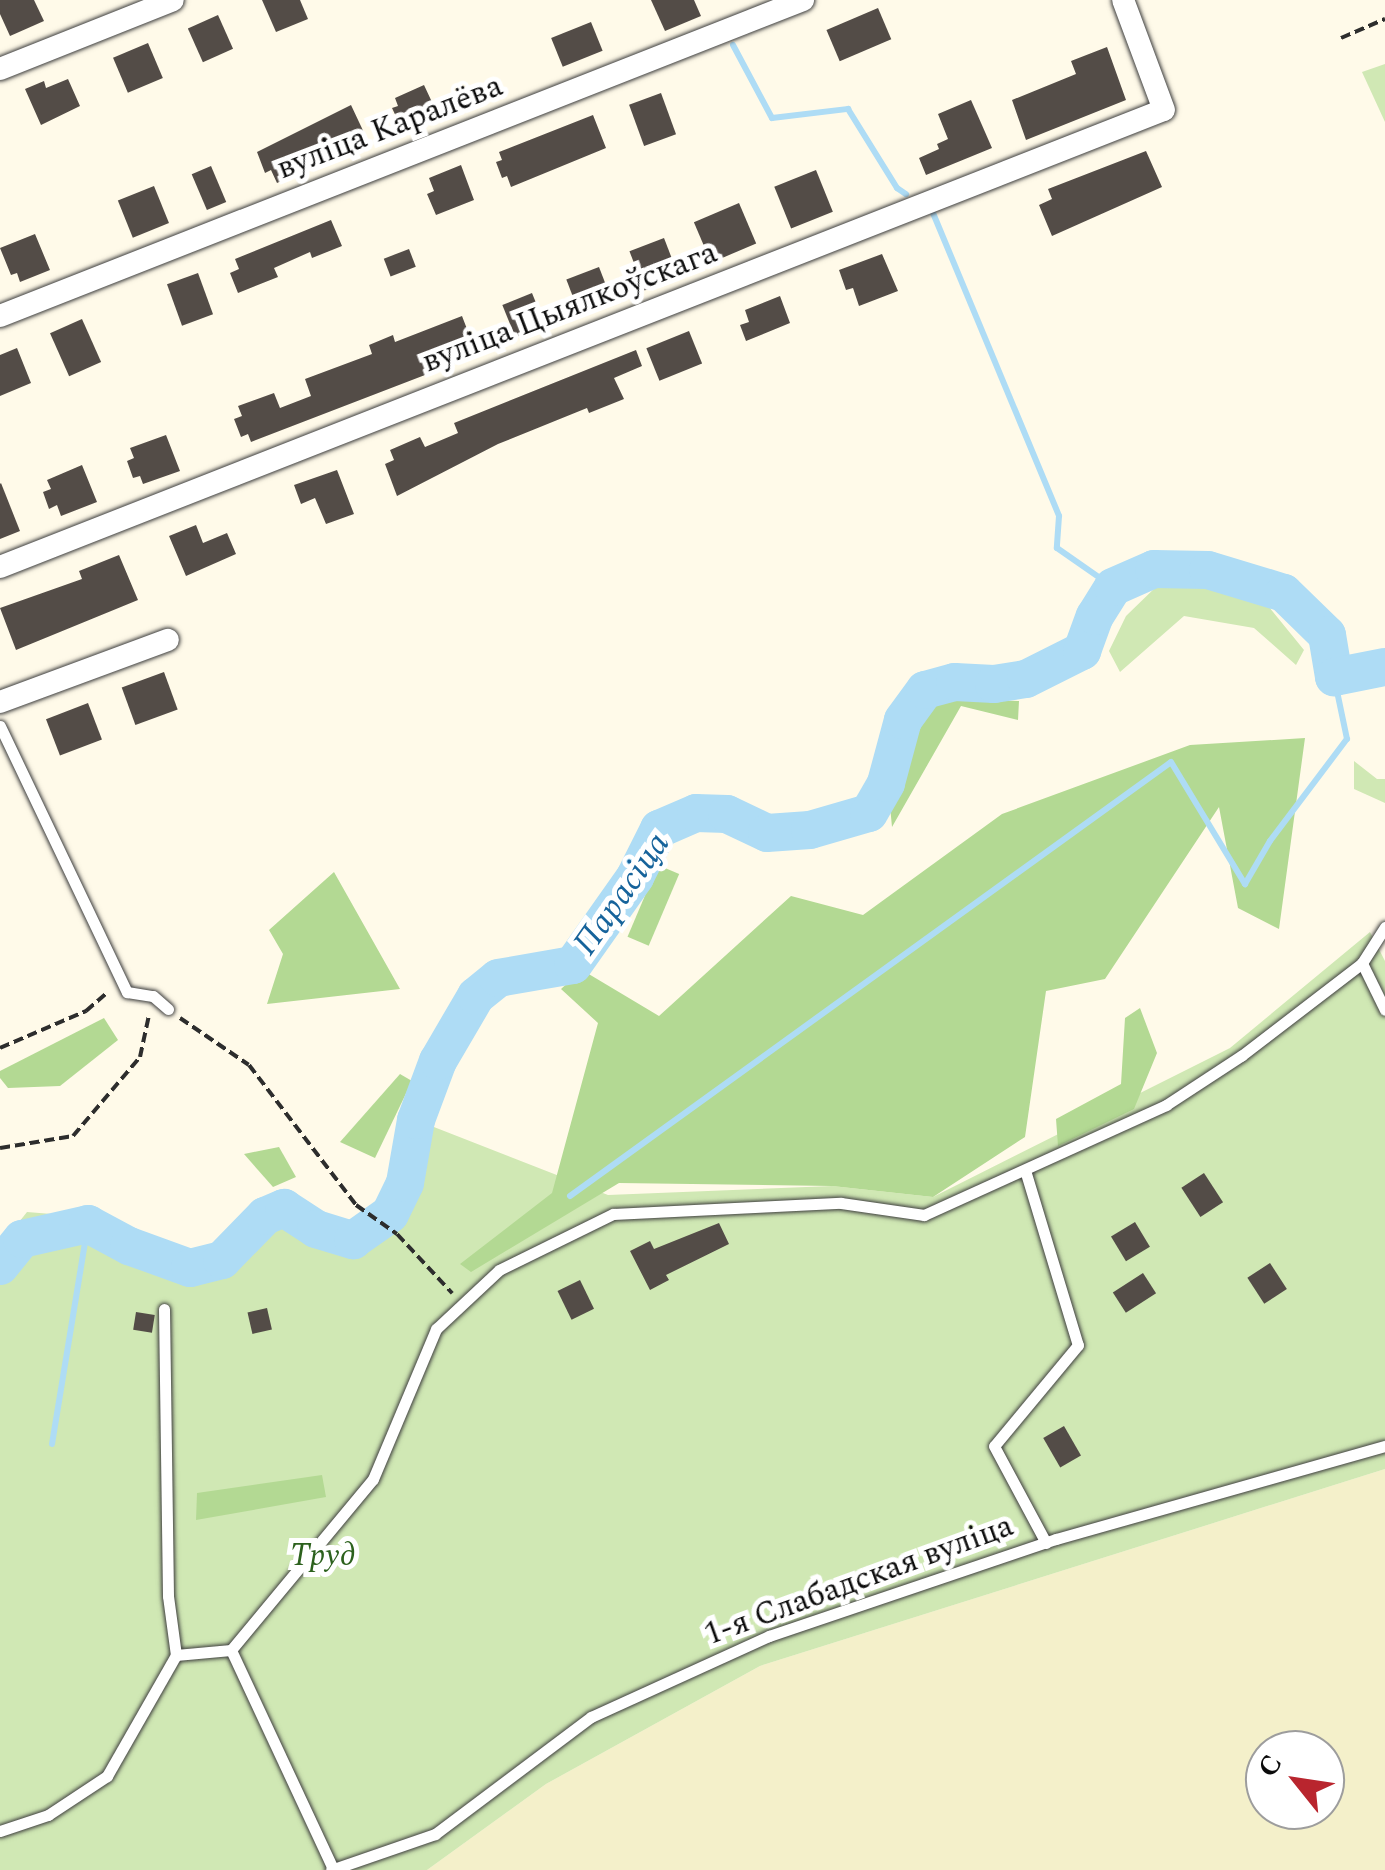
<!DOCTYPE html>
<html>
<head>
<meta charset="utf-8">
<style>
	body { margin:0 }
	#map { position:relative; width:1385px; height:1870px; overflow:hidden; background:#fffae9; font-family:Spectral,serif }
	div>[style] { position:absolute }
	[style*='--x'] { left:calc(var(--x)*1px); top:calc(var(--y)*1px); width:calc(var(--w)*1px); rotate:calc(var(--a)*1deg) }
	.farmland>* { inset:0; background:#f4f0ca }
	.green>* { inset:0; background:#d0e8b4 }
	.forest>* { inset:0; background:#b3d993; transform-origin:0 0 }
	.stream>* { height:6px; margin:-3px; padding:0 3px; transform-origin:3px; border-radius:3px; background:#aedcf5 }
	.river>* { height:38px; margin:-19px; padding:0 19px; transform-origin:19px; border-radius:19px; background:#aedcf5 }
	.building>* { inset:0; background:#534c47; transform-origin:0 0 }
	.path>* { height:4px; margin-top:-2px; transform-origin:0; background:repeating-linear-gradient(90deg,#2d2d2d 0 10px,transparent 0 15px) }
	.roads { filter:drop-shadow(0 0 2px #3e3e3e) drop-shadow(0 0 2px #3e3e3e) }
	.lane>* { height:11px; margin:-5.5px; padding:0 5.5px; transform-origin:5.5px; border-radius:5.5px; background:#fff }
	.street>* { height:22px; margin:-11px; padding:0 11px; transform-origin:11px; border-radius:11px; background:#fff }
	span { translate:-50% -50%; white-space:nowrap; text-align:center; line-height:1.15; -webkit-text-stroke:10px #fff; paint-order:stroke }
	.street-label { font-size:32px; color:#0b0b0b }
	.park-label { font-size:32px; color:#2c611d; font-style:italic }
	.water-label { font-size:35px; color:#16639b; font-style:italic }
	.north { position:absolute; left:1245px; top:1730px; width:100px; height:100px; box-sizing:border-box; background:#fff; border:2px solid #9d9d9d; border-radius:50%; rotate:300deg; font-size:28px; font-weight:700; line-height:40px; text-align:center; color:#0b0b0b }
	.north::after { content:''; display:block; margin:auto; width:35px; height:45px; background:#b9252e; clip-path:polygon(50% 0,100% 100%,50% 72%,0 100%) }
</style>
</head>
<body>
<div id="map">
	<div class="farmland">
		<div style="clip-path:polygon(evenodd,1385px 1469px,1385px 1870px,427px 1870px,546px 1784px,760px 1666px,1385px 1469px,1265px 1750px,1325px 1750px,1325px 1810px,1265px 1810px,1265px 1750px)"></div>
	</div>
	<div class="green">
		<div style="clip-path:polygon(1385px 64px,1385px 122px,1362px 72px)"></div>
		<div style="clip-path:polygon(1160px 583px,1236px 587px,1265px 602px,1304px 650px,1296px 665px,1254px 628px,1184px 616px,1120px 672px,1109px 651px,1126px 616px)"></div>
		<div style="clip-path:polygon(1354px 761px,1377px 779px,1385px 779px,1385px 803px,1354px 789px)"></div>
		<div style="clip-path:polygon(1370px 932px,1385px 961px,1385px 1469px,760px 1666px,546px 1784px,427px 1870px,0 1870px,0 1246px,27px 1212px,114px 1219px,158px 1256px,190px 1268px,222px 1260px,265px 1216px,284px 1208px,316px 1229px,353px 1240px,390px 1214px,405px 1183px,416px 1120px,608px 1195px,832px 1186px,933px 1197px,1230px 1048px)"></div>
	</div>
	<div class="forest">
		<div style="clip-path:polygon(932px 698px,1019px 701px,1018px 720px,961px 706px,892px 827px,890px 806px)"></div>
		<div style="clip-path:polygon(1305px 738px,1279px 929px,1238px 908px,1219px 807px,1105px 979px,1046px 991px,1025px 1137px,933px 1197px,832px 1186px,619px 1183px,471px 1272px,460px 1264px,552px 1193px,598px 1023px,561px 989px,582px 970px,659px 1016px,791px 896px,863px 915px,1002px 814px,1190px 745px)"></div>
		<div style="left:658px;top:865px;width:23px;height:78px;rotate:23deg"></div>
		<div style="clip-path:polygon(334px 872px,400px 989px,267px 1004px,283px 954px,269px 930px)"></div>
		<div style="clip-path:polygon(1140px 1008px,1157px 1053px,1134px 1109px,1058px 1146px,1056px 1119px,1121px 1084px,1125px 1018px)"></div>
		<div style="clip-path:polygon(104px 1018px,118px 1040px,60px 1086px,8px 1088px,0 1078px,0 1071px)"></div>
		<div style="clip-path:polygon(400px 1074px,412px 1081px,375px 1158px,340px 1142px)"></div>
		<div style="clip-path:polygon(279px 1147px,296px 1177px,273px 1187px,244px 1154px)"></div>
		<div style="clip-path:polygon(322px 1475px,326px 1497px,196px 1520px,197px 1493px)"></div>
	</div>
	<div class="stream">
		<div style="--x:733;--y:45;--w:83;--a:61.9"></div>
		<div style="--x:772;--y:118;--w:77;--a:-6.8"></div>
		<div style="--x:848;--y:109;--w:93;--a:58.2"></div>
		<div style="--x:897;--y:188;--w:11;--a:34"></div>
		<div style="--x:933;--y:213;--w:328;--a:67.4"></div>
		<div style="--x:1059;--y:516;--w:32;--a:94"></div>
		<div style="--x:1057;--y:548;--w:68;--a:34.9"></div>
		<div style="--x:570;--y:1196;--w:741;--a:-35.83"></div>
		<div style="--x:1171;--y:762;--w:143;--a:58.8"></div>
		<div style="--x:1245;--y:884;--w:50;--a:-59.8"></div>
		<div style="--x:1270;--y:841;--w:128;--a:-53"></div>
		<div style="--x:1347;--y:739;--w:63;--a:-101.8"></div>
		<div style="--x:52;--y:1444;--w:223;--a:-80.7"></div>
	</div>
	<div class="river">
		<div style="--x:0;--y:1266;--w:35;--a:-51"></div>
		<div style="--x:22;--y:1239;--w:68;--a:-12.8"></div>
		<div style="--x:88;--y:1224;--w:47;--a:28.2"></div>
		<div style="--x:129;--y:1246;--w:65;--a:19.8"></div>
		<div style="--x:190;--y:1268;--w:33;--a:-14"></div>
		<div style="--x:222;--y:1260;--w:62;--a:-45.7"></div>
		<div style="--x:265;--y:1216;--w:21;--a:-23"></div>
		<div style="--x:284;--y:1208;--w:38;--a:33"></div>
		<div style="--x:316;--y:1229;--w:39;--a:17"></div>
		<div style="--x:353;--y:1240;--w:45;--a:-35.1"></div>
		<div style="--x:390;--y:1214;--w:34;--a:-64"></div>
		<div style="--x:405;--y:1183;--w:64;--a:-80.1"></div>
		<div style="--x:416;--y:1120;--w:63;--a:-69.6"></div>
		<div style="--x:438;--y:1061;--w:75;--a:-59.7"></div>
		<div style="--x:476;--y:996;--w:28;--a:-39"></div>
		<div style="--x:498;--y:978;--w:76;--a:-9.8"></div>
		<div style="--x:573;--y:965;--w:108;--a:-54.8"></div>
		<div style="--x:635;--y:877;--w:54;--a:-63.4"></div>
		<div style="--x:659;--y:829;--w:40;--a:-23.4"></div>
		<div style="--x:696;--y:813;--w:31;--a:2"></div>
		<div style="--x:727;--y:814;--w:44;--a:25.4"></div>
		<div style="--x:767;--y:833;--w:43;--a:-4"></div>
		<div style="--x:810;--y:830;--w:61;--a:-16.1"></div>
		<div style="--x:869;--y:813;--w:34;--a:-60"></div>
		<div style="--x:886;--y:783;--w:65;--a:-74.9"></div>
		<div style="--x:903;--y:720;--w:37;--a:-54"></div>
		<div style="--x:925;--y:690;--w:31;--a:-15"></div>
		<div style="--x:955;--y:682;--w:39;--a:3"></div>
		<div style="--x:994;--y:684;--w:32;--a:-9"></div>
		<div style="--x:1026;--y:679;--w:63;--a:-26.6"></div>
		<div style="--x:1082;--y:651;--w:37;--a:-70"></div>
		<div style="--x:1095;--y:616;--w:34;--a:-58"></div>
		<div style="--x:1113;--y:587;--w:45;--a:-23.7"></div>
		<div style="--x:1154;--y:569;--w:54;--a:1.1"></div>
		<div style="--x:1208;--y:570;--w:79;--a:16.8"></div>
		<div style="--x:1284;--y:593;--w:60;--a:44.3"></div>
		<div style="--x:1327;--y:635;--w:43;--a:80.5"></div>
		<div style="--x:1334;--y:677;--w:52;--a:-11.1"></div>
	</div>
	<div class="building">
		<div style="clip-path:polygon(0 0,34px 0,44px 21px,10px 36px,0 14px)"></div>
		<div style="clip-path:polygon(262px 0,300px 0,308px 19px,276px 32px)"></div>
		<div style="clip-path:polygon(651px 0,694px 0,701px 16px,665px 31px)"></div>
		<div style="left:878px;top:8px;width:34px;height:56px;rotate:67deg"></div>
		<div style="left:218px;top:15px;width:37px;height:33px;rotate:66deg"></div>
		<div style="left:591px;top:22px;width:31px;height:43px;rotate:68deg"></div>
		<div style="left:148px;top:43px;width:38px;height:38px;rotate:67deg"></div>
		<div style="clip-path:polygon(1107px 47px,1126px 100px,1026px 140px,1012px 100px,1076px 74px,1071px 61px)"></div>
		<div style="clip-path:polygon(68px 79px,80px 106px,41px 125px,25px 89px,44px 81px,46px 88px)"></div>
		<div style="clip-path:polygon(424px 85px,438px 115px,407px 128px,405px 123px,400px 125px,392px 108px,398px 106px,395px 98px)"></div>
		<div style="left:661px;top:93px;width:44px;height:34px;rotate:70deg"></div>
		<div style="clip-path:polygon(971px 100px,992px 148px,926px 175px,919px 158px,939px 149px,937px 144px,948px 139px,938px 114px)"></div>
		<div style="clip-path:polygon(351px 105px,367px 139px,337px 154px,332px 143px,299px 160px,304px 171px,277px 183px,271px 170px,265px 173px,257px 152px)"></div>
		<div style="clip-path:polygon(593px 115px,606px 148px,511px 187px,507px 176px,502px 178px,496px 162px,502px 160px,499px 152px)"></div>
		<div style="clip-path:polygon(1146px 151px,1162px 187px,1052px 236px,1039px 205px,1052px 199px,1048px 189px)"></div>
		<div style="clip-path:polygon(461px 165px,474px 200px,436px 215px,427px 194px,434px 191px,429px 178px)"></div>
		<div style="left:211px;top:166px;width:39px;height:21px;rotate:67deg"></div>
		<div style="left:816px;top:170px;width:45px;height:45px;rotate:68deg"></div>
		<div style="left:154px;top:186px;width:40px;height:39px;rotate:68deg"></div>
		<div style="left:739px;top:203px;width:44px;height:49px;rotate:67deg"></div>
		<div style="clip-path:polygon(331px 220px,342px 246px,312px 258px,310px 252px,274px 268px,278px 277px,238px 293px,230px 273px,239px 269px,235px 259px)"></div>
		<div style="clip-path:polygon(35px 234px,50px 270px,20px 282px,17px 273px,11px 275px,0 248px)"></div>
		<div style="left:664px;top:238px;width:42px;height:37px;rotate:69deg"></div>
		<div style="left:409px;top:249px;width:19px;height:27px;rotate:69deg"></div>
		<div style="clip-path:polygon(882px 254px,898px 291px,859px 306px,853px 288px,846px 290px,839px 270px)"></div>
		<div style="left:599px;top:267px;width:36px;height:35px;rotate:69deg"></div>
		<div style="left:198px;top:273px;width:44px;height:33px;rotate:70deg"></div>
		<div style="left:532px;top:293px;width:35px;height:32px;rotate:68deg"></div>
		<div style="clip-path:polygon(780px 296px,790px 323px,746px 341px,740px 325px,749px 322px,745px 310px)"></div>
		<div style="clip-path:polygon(462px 316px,477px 355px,251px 442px,248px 434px,241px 437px,234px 419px,242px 416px,238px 406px,274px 393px,280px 408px,311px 396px,305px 379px,372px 354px,369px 345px,393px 335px,395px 342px)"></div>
		<div style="left:82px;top:319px;width:47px;height:35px;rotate:66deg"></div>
		<div style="left:689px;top:331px;width:35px;height:46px;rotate:68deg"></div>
		<div style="clip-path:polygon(17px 348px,31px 383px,0 396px,0 355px)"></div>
		<div style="clip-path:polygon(636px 350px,642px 366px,614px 378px,624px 399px,589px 413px,587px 408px,498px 444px,397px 496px,385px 464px,394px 460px,390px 450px,420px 437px,425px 447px,458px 433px,454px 423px)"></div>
		<div style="clip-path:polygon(166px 435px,180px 471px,143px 484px,140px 476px,133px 478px,127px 461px,134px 458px,130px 448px)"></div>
		<div style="clip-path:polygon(82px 465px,97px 502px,61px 516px,57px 505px,49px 509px,43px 492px,51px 489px,47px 480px)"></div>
		<div style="clip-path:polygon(337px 470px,354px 514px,326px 524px,315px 498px,301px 504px,294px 485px)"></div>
		<div style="clip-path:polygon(1px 483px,20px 531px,0 539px,0 484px)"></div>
		<div style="clip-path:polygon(196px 525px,203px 543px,227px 533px,236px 554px,186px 576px,169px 536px)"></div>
		<div style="clip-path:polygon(119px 555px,138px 600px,16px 650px,0 608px,82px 579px,79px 571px)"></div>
		<div style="left:164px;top:672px;width:40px;height:45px;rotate:70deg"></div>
		<div style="left:88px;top:703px;width:39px;height:45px;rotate:69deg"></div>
		<div style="left:1204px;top:1173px;width:35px;height:27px;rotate:57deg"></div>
		<div style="left:1135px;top:1222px;width:29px;height:28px;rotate:59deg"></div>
		<div style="clip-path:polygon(719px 1223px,729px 1244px,666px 1275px,669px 1280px,650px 1290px,630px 1251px,650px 1241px,654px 1249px)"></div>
		<div style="left:1270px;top:1263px;width:31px;height:27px;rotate:57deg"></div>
		<div style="left:1143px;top:1273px;width:24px;height:36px;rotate:57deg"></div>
		<div style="left:580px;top:1280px;width:32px;height:25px;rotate:64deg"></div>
		<div style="left:267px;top:1308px;width:22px;height:20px;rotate:77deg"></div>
		<div style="left:136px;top:1312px;width:19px;height:18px;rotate:9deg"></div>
		<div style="left:1064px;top:1426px;width:34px;height:24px;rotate:60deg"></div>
	</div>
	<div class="path">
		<div style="--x:1341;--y:38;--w:48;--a:-23.4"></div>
		<div style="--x:180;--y:1018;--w:83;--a:34.3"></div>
		<div style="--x:249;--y:1065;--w:176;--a:52.6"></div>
		<div style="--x:356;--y:1205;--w:50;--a:35.3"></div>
		<div style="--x:397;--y:1234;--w:81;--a:47"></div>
		<div style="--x:0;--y:1048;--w:94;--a:-23.3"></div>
		<div style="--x:86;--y:1011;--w:29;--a:-41"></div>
		<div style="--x:0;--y:1148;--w:74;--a:-9.3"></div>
		<div style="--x:73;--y:1136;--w:104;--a:-49.7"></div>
		<div style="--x:140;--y:1057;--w:43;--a:-77.9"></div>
	</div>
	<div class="roads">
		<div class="lane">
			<div style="--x:0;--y:726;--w:295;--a:64.5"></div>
			<div style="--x:127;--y:992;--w:26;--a:9"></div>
			<div style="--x:153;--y:996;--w:20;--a:41"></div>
			<div style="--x:1362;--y:963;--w:52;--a:63.9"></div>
			<div style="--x:1025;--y:1170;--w:183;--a:73.2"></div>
			<div style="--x:1078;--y:1345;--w:131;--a:129.7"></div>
			<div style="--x:994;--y:1446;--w:110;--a:61.8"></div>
			<div style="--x:164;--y:1309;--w:287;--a:89.2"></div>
			<div style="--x:168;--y:1596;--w:60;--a:82.3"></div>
			<div style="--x:231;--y:1650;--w:242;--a:65"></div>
			<div style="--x:176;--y:1655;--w:55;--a:-5.2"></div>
			<div style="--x:231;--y:1650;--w:222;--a:-50.3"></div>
			<div style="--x:373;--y:1479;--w:163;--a:-67.2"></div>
			<div style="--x:436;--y:1329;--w:86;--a:-43.1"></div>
			<div style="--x:499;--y:1270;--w:127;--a:-26.2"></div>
			<div style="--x:613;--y:1214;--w:228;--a:-2.8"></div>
			<div style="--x:841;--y:1203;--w:84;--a:8.2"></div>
			<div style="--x:924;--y:1215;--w:266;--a:-24.4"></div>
			<div style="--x:1166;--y:1105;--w:90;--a:-33.2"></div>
			<div style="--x:1241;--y:1056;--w:153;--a:-37.5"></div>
			<div style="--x:1362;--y:963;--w:43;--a:-57.4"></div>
			<div style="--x:0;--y:1831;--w:51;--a:-18.4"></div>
			<div style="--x:48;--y:1815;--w:71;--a:-33.5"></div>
			<div style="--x:107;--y:1776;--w:139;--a:-60.3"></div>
			<div style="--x:331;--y:1870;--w:110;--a:-19.1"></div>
			<div style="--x:435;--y:1834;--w:195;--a:-36.9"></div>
			<div style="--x:591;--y:1717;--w:196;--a:-24.5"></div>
			<div style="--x:769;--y:1636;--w:303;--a:-18.7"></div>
			<div style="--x:1056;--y:1539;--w:342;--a:-15.8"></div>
		</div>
		<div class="street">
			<div style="--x:0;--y:69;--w:186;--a:-21.7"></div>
			<div style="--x:0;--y:316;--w:863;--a:-21.48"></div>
			<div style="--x:0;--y:567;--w:1250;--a:-21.44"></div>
			<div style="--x:1164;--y:110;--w:117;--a:-110.4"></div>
			<div style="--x:0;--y:702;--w:179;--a:-20.3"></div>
		</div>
	</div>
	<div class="street-label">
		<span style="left:390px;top:128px;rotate:-21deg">вуліца Каралёва</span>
		<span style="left:570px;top:308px;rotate:-21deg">вуліца Цыялкоўскага</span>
		<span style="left:859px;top:1581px;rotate:-20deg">1-я Слабадская вуліца</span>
	</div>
	<div class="park-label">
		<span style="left:323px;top:1556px">Труд</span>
	</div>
	<div class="water-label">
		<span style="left:622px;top:894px;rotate:-55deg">Парасіца</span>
	</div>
	<div class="north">С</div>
</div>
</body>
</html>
